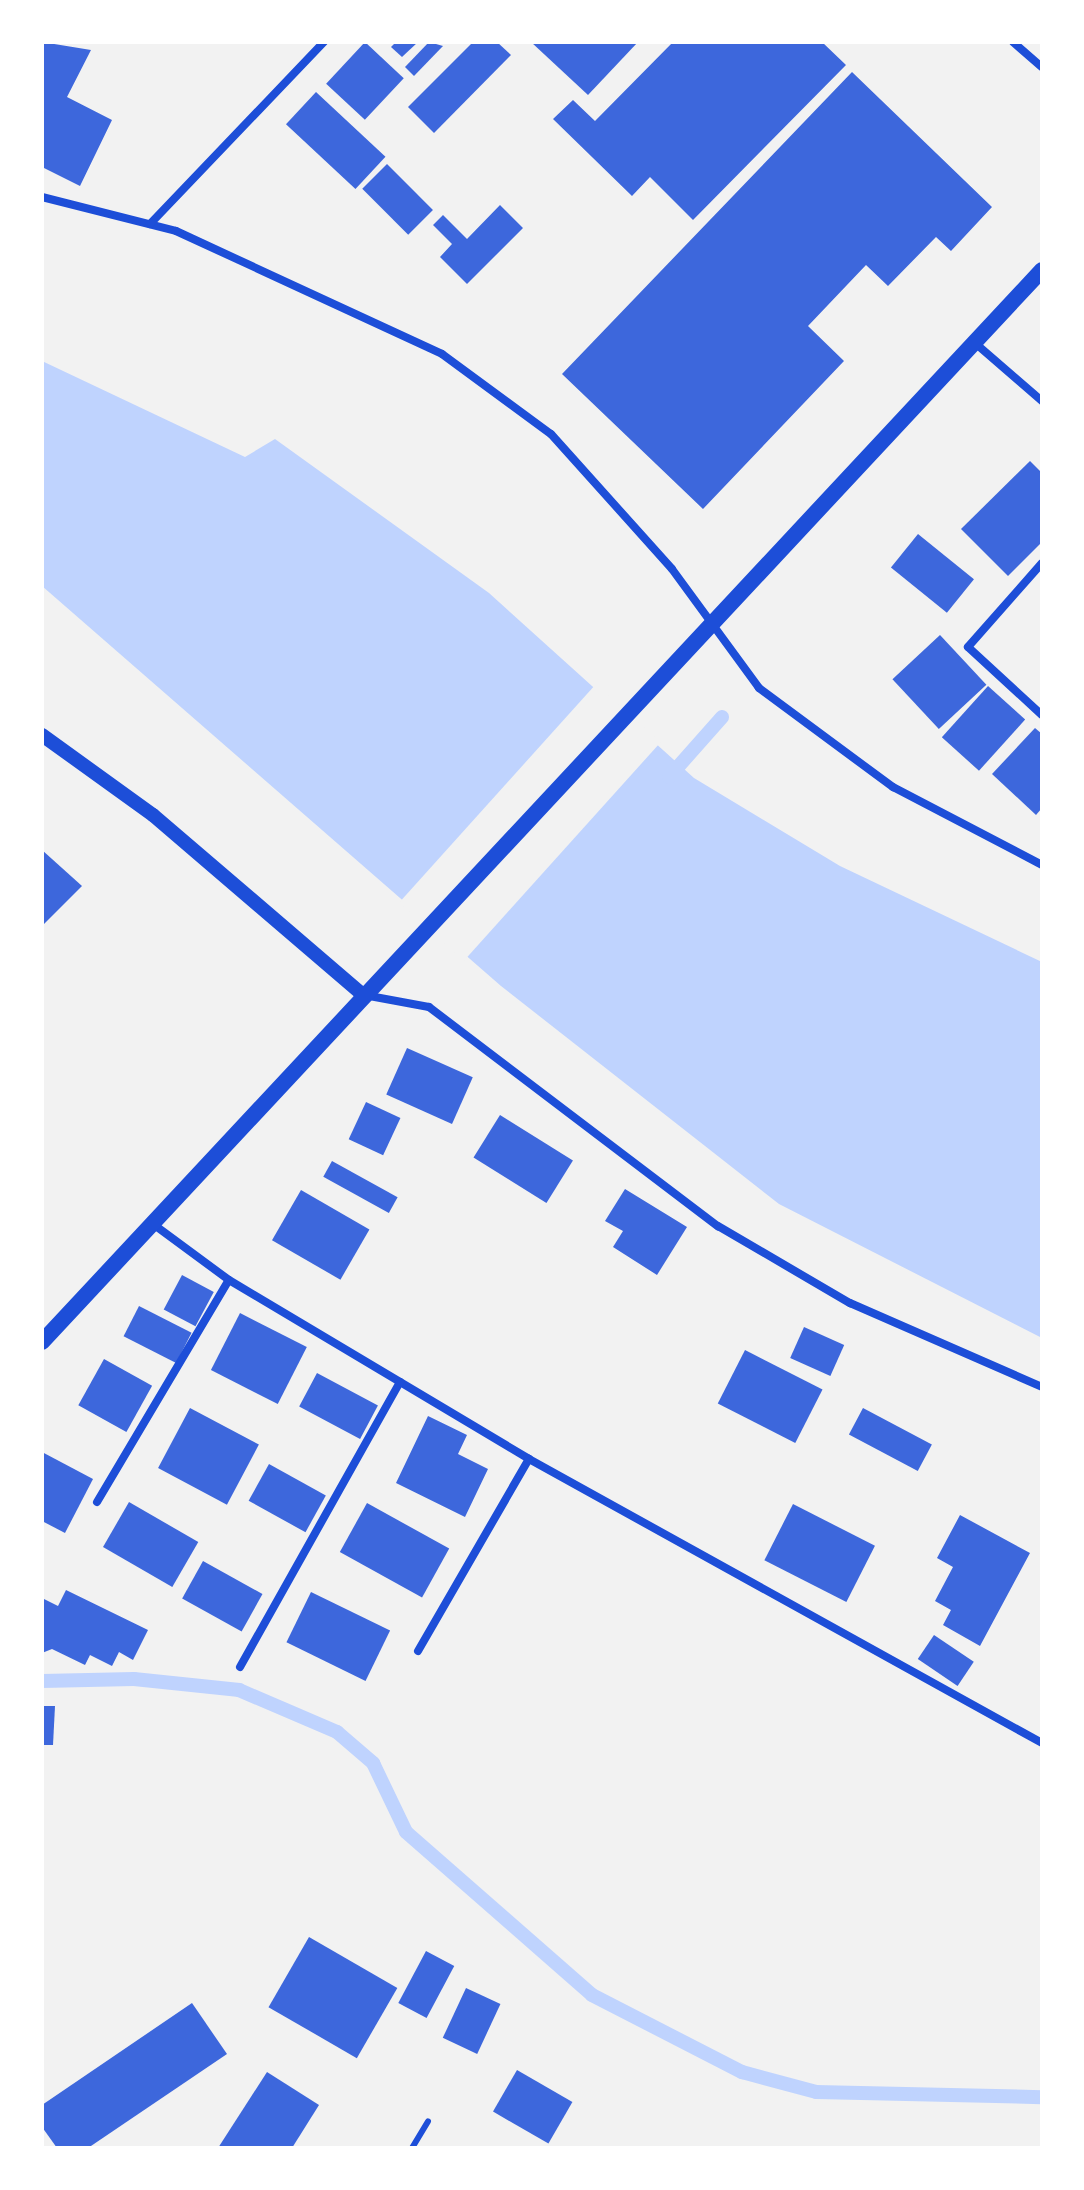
<!DOCTYPE html>
<html>
<head>
<meta charset="utf-8">
<style>
	body { margin:0 }
	#map { position:relative; width:1084px; height:2190px; overflow:hidden; background:#f2f2f2; font-family:"Archivo Narrow",sans-serif }
	div>[style] { position:absolute }
	[style*='--x'] { left:calc(var(--x)*1px); top:calc(var(--y)*1px); width:calc(var(--w)*1px); rotate:calc(var(--a)*1deg) }
	.water>* { inset:0; background:#bfd3fe }
	.pier>* { inset:0; background:#f2f2f2; transform-origin:0 0 }
	.stream>* { height:14px; margin:-7px; padding:0 7px; transform-origin:7px; border-radius:7px; background:#bfd3fe }
	.building>* { inset:0; background:#3d67dc; transform-origin:0 0 }
	.service>* { height:6px; margin:-3px; padding:0 3px; transform-origin:3px; border-radius:3px; background:#1d4ed8 }
	.minor>* { height:8px; margin:-4px; padding:0 4px; transform-origin:4px; border-radius:4px; background:#1d4ed8 }
	.tertiary>* { height:14px; margin:-7px; padding:0 7px; transform-origin:7px; border-radius:7px; background:#1d4ed8 }
	.secondary>* { height:16px; margin:-8px; padding:0 8px; transform-origin:8px; border-radius:8px; background:#1d4ed8 }
	span { translate:-50% -50%; white-space:nowrap; text-align:center; line-height:1.15; -webkit-text-stroke:6px #fff; paint-order:stroke }
	.frame { position:absolute; inset:0; border:44px solid #fff; pointer-events:none }
</style>
</head>
<body>
<div id="map">
	<div class="water">
		<div style="clip-path:polygon(42px 361px,245px 457px,275px 439px,489px 593px,694px 778px,840px 866px,1042px 962px,1042px 1338px,779px 1204px,501px 986px,42px 586px)"></div>
	</div>
	<div class="pier">
		<div style="left:596px;top:684px;width:87px;height:294px;rotate:42deg"></div>
	</div>
	<div class="stream">
		<div style="--x:669;--y:777;--w:80;--a:-48.5"></div>
		<div style="--x:42;--y:1681;--w:92;--a:-1.2"></div>
		<div style="--x:134;--y:1679;--w:106;--a:6"></div>
		<div style="--x:239;--y:1690;--w:107;--a:23.2"></div>
		<div style="--x:337;--y:1732;--w:48;--a:40.7"></div>
		<div style="--x:373;--y:1763;--w:76;--a:64.4"></div>
		<div style="--x:406;--y:1832;--w:247;--a:41.2"></div>
		<div style="--x:592;--y:1995;--w:169;--a:27.2"></div>
		<div style="--x:742;--y:2072;--w:77;--a:15.1"></div>
		<div style="--x:816;--y:2092;--w:226;--a:1.3"></div>
	</div>
	<div class="building">
		<div style="clip-path:polygon(42px 42px,91px 50px,67px 97px,112px 120px,80px 186px,42px 167px)"></div>
		<div style="left:365px;top:42px;width:53px;height:57px;rotate:43deg"></div>
		<div style="clip-path:polygon(396px 42px,418px 42px,402px 57px,391px 47px)"></div>
		<div style="clip-path:polygon(429px 42px,443px 46px,414px 76px,405px 67px)"></div>
		<div style="clip-path:polygon(473px 42px,497px 42px,511px 55px,434px 133px,408px 107px)"></div>
		<div style="clip-path:polygon(531px 42px,638px 42px,588px 95px)"></div>
		<div style="clip-path:polygon(673px 42px,822px 42px,846px 65px,693px 220px,650px 177px,632px 196px,553px 119px,573px 100px,595px 121px)"></div>
		<div style="clip-path:polygon(852px 72px,992px 207px,951px 251px,936px 237px,888px 286px,866px 265px,808px 326px,844px 361px,703px 509px,562px 374px)"></div>
		<div style="left:316px;top:92px;width:95px;height:44px;rotate:43deg"></div>
		<div style="left:387px;top:164px;width:65px;height:35px;rotate:45deg"></div>
		<div style="clip-path:polygon(500px 205px,523px 228px,467px 284px,440px 257px,452px 244px,433px 225px,443px 215px,467px 239px)"></div>
		<div style="clip-path:polygon(1030px 461px,1042px 473px,1042px 542px,1008px 576px,961px 529px)"></div>
		<div style="left:918px;top:534px;width:72px;height:43px;rotate:39deg"></div>
		<div style="left:940px;top:635px;width:68px;height:65px;rotate:47deg"></div>
		<div style="left:988px;top:686px;width:50px;height:69px;rotate:42deg"></div>
		<div style="clip-path:polygon(1035px 728px,1042px 734px,1042px 808px,1036px 815px,992px 774px)"></div>
		<div style="clip-path:polygon(42px 850px,82px 886px,42px 926px)"></div>
		<div style="left:407px;top:1048px;width:72px;height:51px;rotate:24deg"></div>
		<div style="left:366px;top:1102px;width:38px;height:41px;rotate:25deg"></div>
		<div style="left:500px;top:1115px;width:86px;height:50px;rotate:32deg"></div>
		<div style="left:332px;top:1161px;width:75px;height:18px;rotate:29deg"></div>
		<div style="clip-path:polygon(625px 1189px,687px 1227px,657px 1275px,613px 1247px,623px 1231px,605px 1221px)"></div>
		<div style="left:301px;top:1190px;width:79px;height:58px;rotate:30deg"></div>
		<div style="left:182px;top:1275px;width:36px;height:39px;rotate:28deg"></div>
		<div style="left:139px;top:1306px;width:59px;height:34px;rotate:27deg"></div>
		<div style="left:240px;top:1313px;width:75px;height:64px;rotate:27deg"></div>
		<div style="left:804px;top:1327px;width:44px;height:34px;rotate:24deg"></div>
		<div style="left:745px;top:1350px;width:87px;height:60px;rotate:27deg"></div>
		<div style="left:104px;top:1359px;width:55px;height:53px;rotate:29deg"></div>
		<div style="left:317px;top:1373px;width:69px;height:38px;rotate:28deg"></div>
		<div style="left:190px;top:1408px;width:78px;height:68px;rotate:28deg"></div>
		<div style="left:863px;top:1408px;width:78px;height:30px;rotate:28deg"></div>
		<div style="clip-path:polygon(428px 1416px,467px 1435px,458px 1454px,488px 1469px,465px 1517px,396px 1483px)"></div>
		<div style="clip-path:polygon(42px 1452px,93px 1479px,65px 1533px,42px 1521px)"></div>
		<div style="left:269px;top:1464px;width:65px;height:42px;rotate:29deg"></div>
		<div style="left:129px;top:1502px;width:80px;height:52px;rotate:30deg"></div>
		<div style="left:367px;top:1503px;width:94px;height:56px;rotate:29deg"></div>
		<div style="left:793px;top:1504px;width:92px;height:63px;rotate:27deg"></div>
		<div style="clip-path:polygon(960px 1515px,1030px 1553px,980px 1646px,943px 1625px,951px 1610px,935px 1601px,953px 1567px,937px 1558px)"></div>
		<div style="left:203px;top:1561px;width:68px;height:43px;rotate:29deg"></div>
		<div style="clip-path:polygon(66px 1590px,148px 1630px,133px 1660px,119px 1652px,112px 1666px,90px 1655px,85px 1665px,52px 1649px,42px 1653px,42px 1598px,58px 1606px)"></div>
		<div style="left:311px;top:1592px;width:88px;height:56px;rotate:26deg"></div>
		<div style="left:934px;top:1635px;width:48px;height:29px;rotate:34deg"></div>
		<div style="clip-path:polygon(42px 1706px,55px 1706px,53px 1745px,42px 1745px)"></div>
		<div style="left:309px;top:1937px;width:102px;height:81px;rotate:30deg"></div>
		<div style="left:426px;top:1951px;width:32px;height:59px;rotate:28deg"></div>
		<div style="left:466px;top:1988px;width:38px;height:55px;rotate:25deg"></div>
		<div style="clip-path:polygon(192px 2003px,227px 2054px,88px 2148px,57px 2148px,42px 2127px,42px 2105px)"></div>
		<div style="left:517px;top:2070px;width:64px;height:48px;rotate:30deg"></div>
		<div style="clip-path:polygon(267px 2072px,319px 2105px,292px 2148px,218px 2148px)"></div>
	</div>
	<div class="service">
		<div style="--x:412;--y:2148;--w:31;--a:-59"></div>
	</div>
	<div class="minor">
		<div style="--x:1013;--y:42;--w:38;--a:41"></div>
		<div style="--x:42;--y:197;--w:138;--a:14.2"></div>
		<div style="--x:176;--y:231;--w:293;--a:24.8"></div>
		<div style="--x:442;--y:354;--w:135;--a:36.3"></div>
		<div style="--x:551;--y:434;--w:181;--a:48.1"></div>
		<div style="--x:672;--y:569;--w:147;--a:53.8"></div>
		<div style="--x:759;--y:688;--w:167;--a:36.5"></div>
		<div style="--x:893;--y:787;--w:168;--a:27.6"></div>
		<div style="--x:150;--y:224;--w:252;--a:-46.3"></div>
		<div style="--x:975;--y:343;--w:89;--a:40.9"></div>
		<div style="--x:1042;--y:563;--w:112;--a:131.4"></div>
		<div style="--x:968;--y:647;--w:100;--a:42.6"></div>
		<div style="--x:364;--y:995;--w:66;--a:10.5"></div>
		<div style="--x:429;--y:1007;--w:363;--a:37.2"></div>
		<div style="--x:718;--y:1226;--w:153;--a:30.3"></div>
		<div style="--x:850;--y:1303;--w:210;--a:23.6"></div>
		<div style="--x:153;--y:1224;--w:94;--a:36.4"></div>
		<div style="--x:229;--y:1280;--w:349;--a:30.8"></div>
		<div style="--x:529;--y:1459;--w:586;--a:28.97"></div>
		<div style="--x:97;--y:1502;--w:258;--a:-59.3"></div>
		<div style="--x:418;--y:1651;--w:222;--a:-60"></div>
		<div style="--x:240;--y:1667;--w:327;--a:-60.7"></div>
	</div>
	<div class="tertiary">
		<div style="--x:42;--y:735;--w:137;--a:35.8"></div>
		<div style="--x:153;--y:815;--w:277;--a:40.6"></div>
	</div>
	<div class="secondary">
		<div style="--x:42;--y:1342;--w:1466;--a:-46.99"></div>
	</div>
	<div class="frame"></div>
</div>
</body>
</html>
